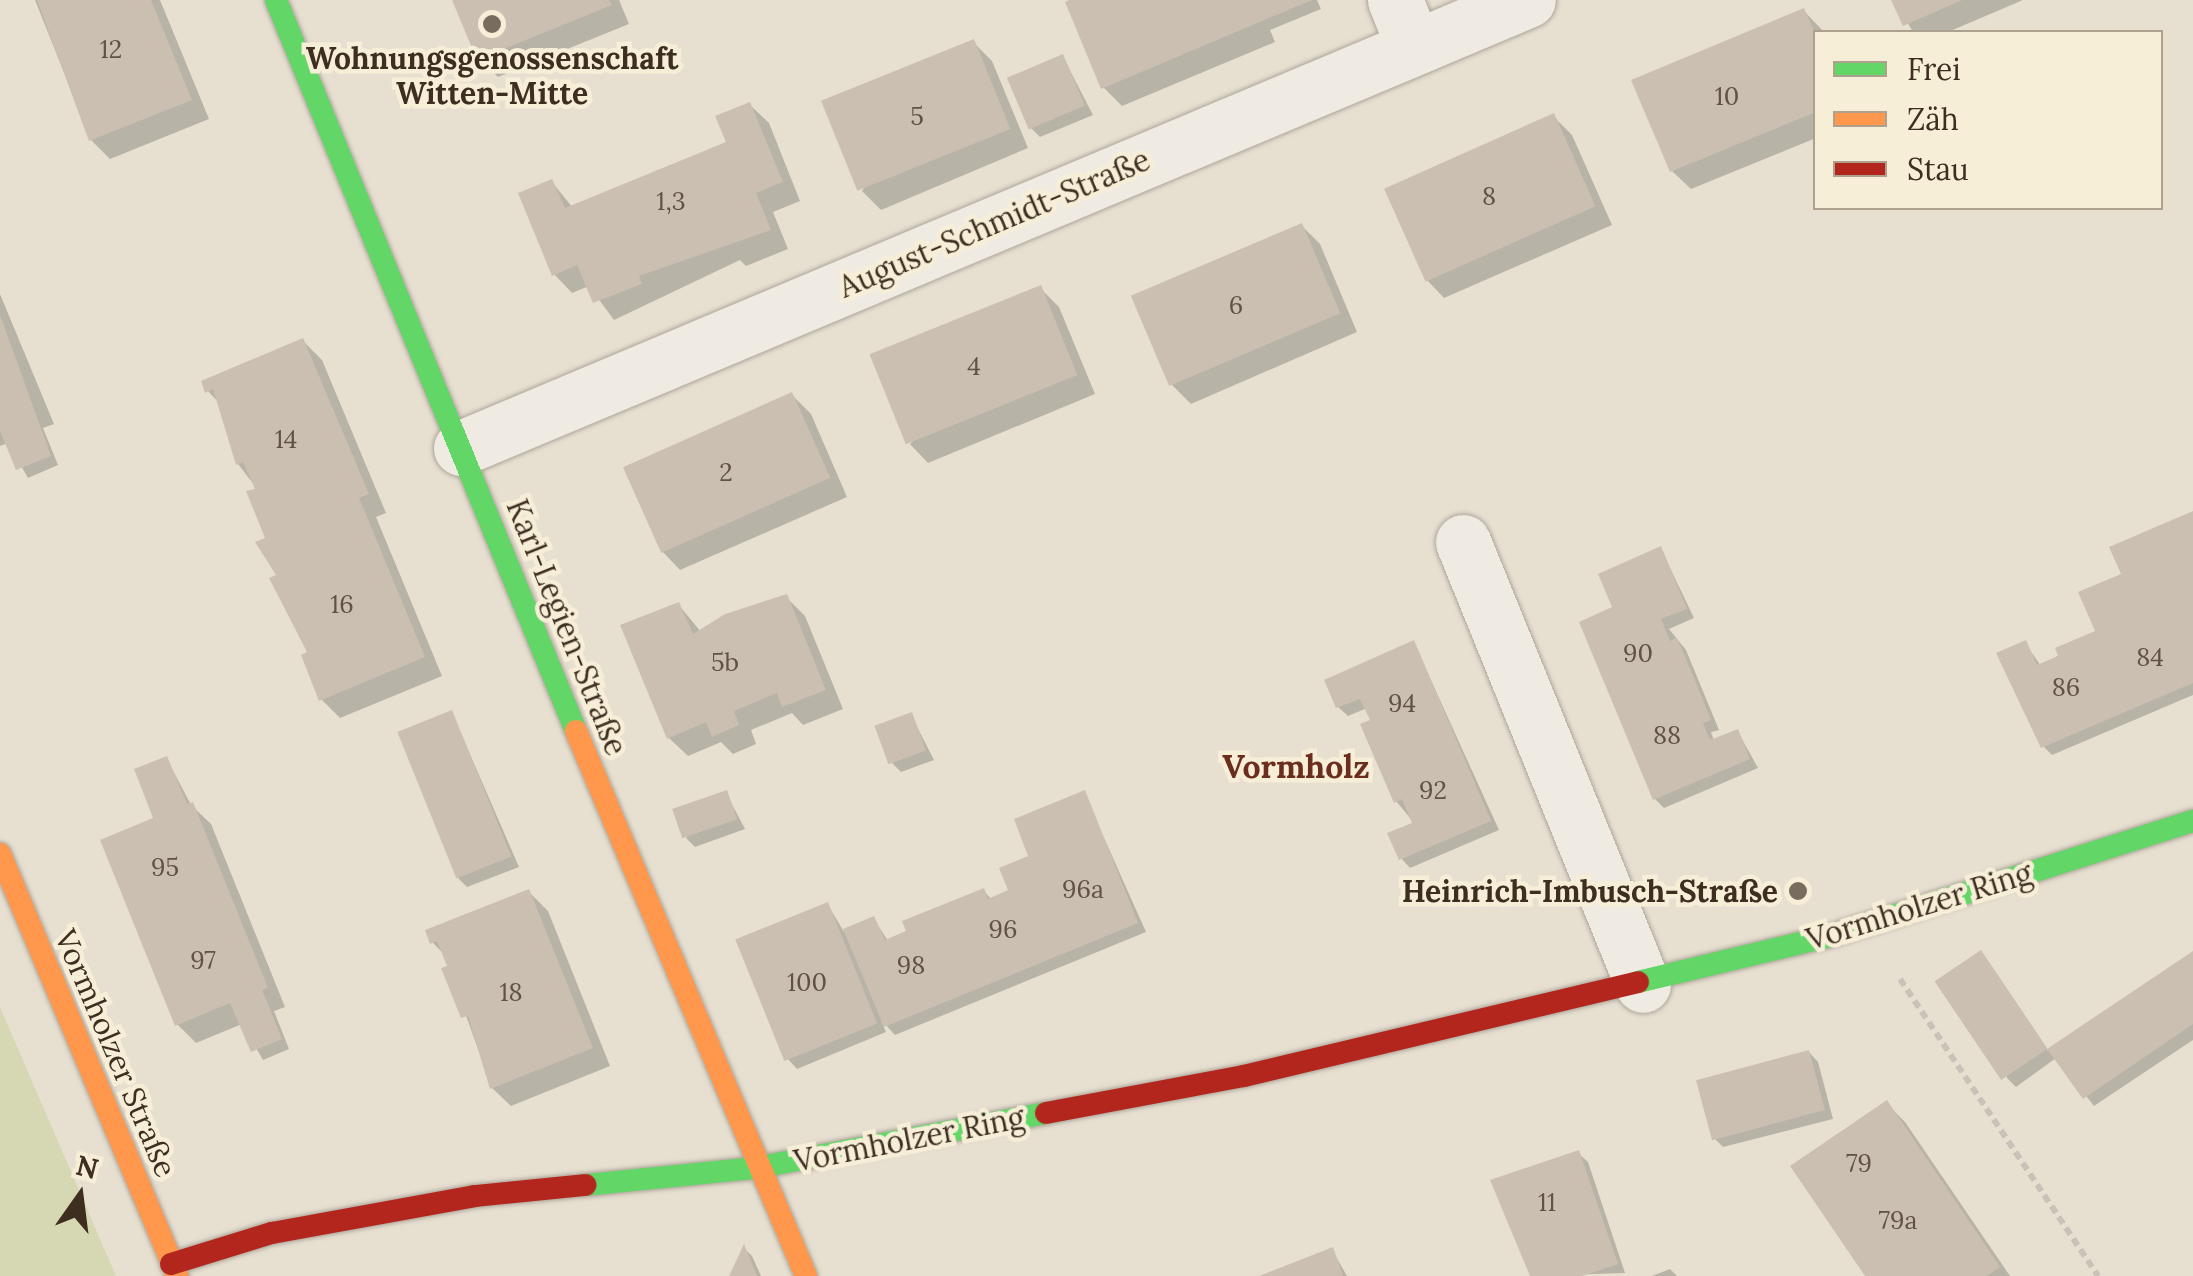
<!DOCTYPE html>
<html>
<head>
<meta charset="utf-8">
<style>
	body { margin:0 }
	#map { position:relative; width:2193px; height:1276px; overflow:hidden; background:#e7e0d1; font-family:Lora,serif }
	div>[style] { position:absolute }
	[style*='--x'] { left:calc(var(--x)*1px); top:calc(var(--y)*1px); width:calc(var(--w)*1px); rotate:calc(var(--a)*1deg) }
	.green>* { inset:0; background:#d6d7b3 }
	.shadow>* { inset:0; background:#0003 }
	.building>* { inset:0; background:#cbbfb2; transform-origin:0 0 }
	.path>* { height:6px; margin-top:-3px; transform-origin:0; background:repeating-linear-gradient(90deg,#c8c2b9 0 8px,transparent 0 13px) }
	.roads { filter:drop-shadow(0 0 2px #ada599) drop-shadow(0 0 2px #ada599) }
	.street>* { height:55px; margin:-27.5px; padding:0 27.5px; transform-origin:27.5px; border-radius:27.5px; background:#efebe3 }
	.fast>* { height:22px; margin:-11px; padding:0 11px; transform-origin:11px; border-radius:11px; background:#63d668 }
	.slow>* { height:22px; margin:-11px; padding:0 11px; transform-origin:11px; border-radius:11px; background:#ff974d }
	.jam>* { height:22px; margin:-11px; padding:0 11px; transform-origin:11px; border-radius:11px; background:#b3261e }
	.dots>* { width:28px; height:28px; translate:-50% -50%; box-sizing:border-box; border:5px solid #f7eed8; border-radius:50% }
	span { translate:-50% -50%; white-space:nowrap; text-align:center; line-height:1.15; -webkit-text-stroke:9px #f7eed8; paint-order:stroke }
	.number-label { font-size:25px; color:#605244 }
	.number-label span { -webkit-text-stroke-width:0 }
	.poi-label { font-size:30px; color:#3d2e20; font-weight:700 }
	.right { translate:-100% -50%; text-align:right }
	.street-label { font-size:30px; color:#3d2e20 }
	.neighbourhood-label { font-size:32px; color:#6b2e1e; font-weight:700 }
	.legend { position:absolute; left:1813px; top:30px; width:350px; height:180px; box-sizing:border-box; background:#f7eed8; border:2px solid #ada18e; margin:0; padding:12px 18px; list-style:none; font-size:30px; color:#3d2e20 }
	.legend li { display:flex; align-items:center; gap:20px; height:50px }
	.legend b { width:50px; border:2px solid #ada18e }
	.north { position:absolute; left:30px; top:1146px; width:100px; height:100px; -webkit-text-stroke:8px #f7eed8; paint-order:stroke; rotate:14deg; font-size:28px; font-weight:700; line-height:40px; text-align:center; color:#3d2e20 }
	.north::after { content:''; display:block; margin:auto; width:35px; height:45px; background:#3d2e20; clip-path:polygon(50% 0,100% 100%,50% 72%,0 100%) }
</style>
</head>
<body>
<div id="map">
	<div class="green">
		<div style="clip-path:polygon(0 1007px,116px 1276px,0 1276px)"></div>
	</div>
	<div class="shadow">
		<div style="clip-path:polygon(35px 0,160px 0,209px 119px,110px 159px,91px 140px)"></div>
		<div style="clip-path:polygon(455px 0,619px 0,629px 24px,498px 77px,480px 59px)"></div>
		<div style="clip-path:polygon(1076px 0,1317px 0,1321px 9px,1270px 30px,1275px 42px,1122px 106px,1103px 87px)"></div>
		<div style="clip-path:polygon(1894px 0,2023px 0,1948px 32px,1913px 32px)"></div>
		<div style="clip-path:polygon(1804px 11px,1824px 32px,1816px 32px,1816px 138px,1691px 189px,1672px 171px)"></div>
		<div style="clip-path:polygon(973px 42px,992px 61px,1028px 148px,881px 210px,862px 191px)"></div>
		<div style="clip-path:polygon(1063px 57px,1093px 115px,1040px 137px,1031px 128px)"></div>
		<div style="clip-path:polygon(750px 105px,769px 123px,800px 201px,773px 212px,788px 249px,746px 266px,740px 260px,614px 320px,589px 286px,572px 293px,554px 274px,552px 182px,573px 208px,729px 144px)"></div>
		<div style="clip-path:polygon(1553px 116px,1572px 135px,1612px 225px,1444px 298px,1426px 279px)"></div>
		<div style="clip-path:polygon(1301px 225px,1320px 244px,1357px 332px,1191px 404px,1172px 385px)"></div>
		<div style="clip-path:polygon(1040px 288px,1059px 307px,1095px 394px,928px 463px,910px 444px)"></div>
		<div style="clip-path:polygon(0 294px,54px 424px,43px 428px,58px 465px,28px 478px,8px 443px,0 446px)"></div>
		<div style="clip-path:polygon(303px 341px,322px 360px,386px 513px,376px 517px,442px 676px,340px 718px,321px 699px,258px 490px,238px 464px,220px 404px,208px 391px)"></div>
		<div style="clip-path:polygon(792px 395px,811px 414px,847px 497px,680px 570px,662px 551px)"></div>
		<div style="clip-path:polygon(2193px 513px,2193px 695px,2052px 755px,2043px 746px,2025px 643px,2041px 666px,2098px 632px,2124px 575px)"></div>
		<div style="clip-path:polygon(1661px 549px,1694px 618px,1669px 629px,1686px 650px,1719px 730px,1711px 732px,1714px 741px,1738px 732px,1758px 768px,1664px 808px,1655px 799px,1615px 608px)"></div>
		<div style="clip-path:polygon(786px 597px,805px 616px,843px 709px,803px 725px,792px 713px,751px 730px,756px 744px,733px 754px,721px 742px,688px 756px,669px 738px,678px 604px,701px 632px)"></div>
		<div style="clip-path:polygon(1414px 643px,1499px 830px,1410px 868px,1401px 858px,1415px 824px,1396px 801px,1373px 722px,1367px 708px,1348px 716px,1338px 707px)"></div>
		<div style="clip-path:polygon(452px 713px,519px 867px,467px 887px,458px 878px)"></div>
		<div style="clip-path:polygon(911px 715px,934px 760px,901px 772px,892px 763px)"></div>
		<div style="clip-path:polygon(167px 759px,191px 805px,211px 824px,285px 1007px,274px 1011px,289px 1049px,263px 1060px,242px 1024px,196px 1043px,177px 1024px,156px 820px)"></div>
		<div style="clip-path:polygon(726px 793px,745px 829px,695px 847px,686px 838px)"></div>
		<div style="clip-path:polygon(1084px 793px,1146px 932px,895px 1035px,881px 1020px,886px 1032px,797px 1069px,788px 1059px,828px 905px,844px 932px,874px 919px,888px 941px,984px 891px,992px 900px,1011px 892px)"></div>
		<div style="clip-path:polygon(529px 892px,548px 911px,610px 1066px,511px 1106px,492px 1088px,444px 954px,432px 942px)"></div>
		<div style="clip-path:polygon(1981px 953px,2048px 1051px,2193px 954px,2193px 1040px,2094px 1106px,2056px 1058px,2016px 1087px,2007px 1078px)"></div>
		<div style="clip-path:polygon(1809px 1052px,1818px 1062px,1833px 1119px,1723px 1147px,1714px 1138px)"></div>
		<div style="clip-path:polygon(1886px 1103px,1905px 1122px,2010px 1276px,1869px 1276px)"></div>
		<div style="clip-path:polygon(1578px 1153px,1588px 1162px,1625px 1273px,1531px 1276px)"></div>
		<div style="clip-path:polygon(744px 1248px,752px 1256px,761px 1276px,732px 1276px)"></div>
		<div style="clip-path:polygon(1332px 1250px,1347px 1276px,1265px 1276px)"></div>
		<div style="clip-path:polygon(1670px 1269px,1677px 1276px,1652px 1276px)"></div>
	</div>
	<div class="building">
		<div style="clip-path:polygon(37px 0,151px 0,192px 100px,89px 141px)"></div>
		<div style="clip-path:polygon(452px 0,609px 0,612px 5px,477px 60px)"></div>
		<div style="clip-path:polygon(1069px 0,1312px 0,1101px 89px,1065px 2px)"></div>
		<div style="clip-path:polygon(1891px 0,1962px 0,1903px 26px)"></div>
		<div style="clip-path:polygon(1804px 8px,1816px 35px,1816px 112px,1670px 172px,1631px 80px)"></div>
		<div style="left:974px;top:39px;width:97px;height:165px;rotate:68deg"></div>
		<div style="left:1063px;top:54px;width:56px;height:61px;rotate:67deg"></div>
		<div style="clip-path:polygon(750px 102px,783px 182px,756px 193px,771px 230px,639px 276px,642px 284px,593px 303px,577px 265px,552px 276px,518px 193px,552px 179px,565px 208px,726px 142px,715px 116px)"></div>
		<div style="left:1554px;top:113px;width:102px;height:186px;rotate:66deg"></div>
		<div style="left:1302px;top:223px;width:98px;height:186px;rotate:67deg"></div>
		<div style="left:1041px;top:285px;width:97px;height:185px;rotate:68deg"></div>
		<div style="clip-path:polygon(0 315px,51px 456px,16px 470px,0 431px)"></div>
		<div style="clip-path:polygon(303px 338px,369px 494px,359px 498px,425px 657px,319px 701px,301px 655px,307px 652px,269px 578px,276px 575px,255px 542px,265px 538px,246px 491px,255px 489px,243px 462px,236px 465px,213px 389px,205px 393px,201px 381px)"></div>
		<div style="left:792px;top:392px;width:94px;height:185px;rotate:66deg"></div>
		<div style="clip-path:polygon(2193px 511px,2193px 683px,2041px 748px,1996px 653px,2026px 640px,2037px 665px,2058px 656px,2055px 648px,2095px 631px,2078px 592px,2121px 574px,2109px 547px)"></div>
		<div style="clip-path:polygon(1661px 546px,1687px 609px,1661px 619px,1670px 641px,1677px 638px,1694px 678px,1711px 720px,1703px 723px,1710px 740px,1738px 729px,1750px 759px,1653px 800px,1579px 622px,1612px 607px,1598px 574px)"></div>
		<div style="clip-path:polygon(787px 594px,826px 690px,782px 707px,777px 693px,734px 711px,739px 725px,712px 737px,706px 722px,667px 739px,620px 625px,679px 602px,693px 634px,725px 614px)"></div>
		<div style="clip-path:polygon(1414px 640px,1491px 821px,1399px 860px,1387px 833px,1412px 823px,1402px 799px,1394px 803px,1360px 724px,1370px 720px,1360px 699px,1336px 708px,1324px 680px)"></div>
		<div style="left:452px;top:710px;width:158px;height:59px;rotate:68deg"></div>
		<div style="left:912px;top:712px;width:41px;height:40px;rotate:70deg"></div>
		<div style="clip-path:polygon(167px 756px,187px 804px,193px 802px,268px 988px,262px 990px,282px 1039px,251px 1052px,230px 1003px,175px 1026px,100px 840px,153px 818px,134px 769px)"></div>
		<div style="left:727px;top:790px;width:31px;height:58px;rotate:71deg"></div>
		<div style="clip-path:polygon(1085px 790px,1138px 923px,884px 1027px,843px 929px,874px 916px,885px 940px,906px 931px,902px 921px,984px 888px,988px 899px,1008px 890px,999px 868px,1028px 856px,1014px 819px)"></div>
		<div style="clip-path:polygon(529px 889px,593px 1048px,490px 1089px,468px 1016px,461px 1018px,441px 968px,447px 966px,437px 941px,430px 944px,425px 930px)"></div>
		<div style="left:828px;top:902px;width:131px;height:100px;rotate:68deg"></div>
		<div style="left:1981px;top:950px;width:119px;height:56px;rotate:56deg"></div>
		<div style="clip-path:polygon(2193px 951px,2193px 1024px,2083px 1099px,2047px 1049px)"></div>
		<div style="left:1809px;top:1050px;width:62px;height:117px;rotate:75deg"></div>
		<div style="clip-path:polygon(1887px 1100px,2000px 1267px,1987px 1276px,1865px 1276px,1790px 1166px)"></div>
		<div style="clip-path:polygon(1579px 1150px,1618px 1264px,1582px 1276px,1530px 1276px,1490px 1180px)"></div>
		<div style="clip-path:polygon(744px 1244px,757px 1276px,729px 1276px)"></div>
		<div style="clip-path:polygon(1333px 1247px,1343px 1276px,1259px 1276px)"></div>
	</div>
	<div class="path">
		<div style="--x:1900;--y:979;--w:357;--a:56.3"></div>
	</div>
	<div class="roads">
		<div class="street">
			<div style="--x:1395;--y:0;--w:48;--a:68.2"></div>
			<div style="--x:461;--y:448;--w:1157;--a:-22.78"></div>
			<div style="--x:1463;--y:542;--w:478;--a:67.9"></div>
		</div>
		<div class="fast">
			<div style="--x:276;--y:0;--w:790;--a:67.69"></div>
			<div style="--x:1638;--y:982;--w:197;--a:-13.5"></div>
			<div style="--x:1830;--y:936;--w:381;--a:-17.6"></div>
			<div style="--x:585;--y:1185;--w:171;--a:-5.7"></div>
			<div style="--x:755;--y:1168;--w:296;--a:-10.7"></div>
		</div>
		<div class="slow">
			<div style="--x:576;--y:731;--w:592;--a:67.12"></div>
			<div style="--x:0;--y:854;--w:458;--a:67.2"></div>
		</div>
		<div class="jam">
			<div style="--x:1046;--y:1113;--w:201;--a:-10.6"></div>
			<div style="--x:1244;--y:1076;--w:405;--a:-13.4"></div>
			<div style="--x:171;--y:1264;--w:106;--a:-17.1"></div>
			<div style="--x:272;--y:1233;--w:206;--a:-10.3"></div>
			<div style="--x:475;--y:1196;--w:111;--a:-5.7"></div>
		</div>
	</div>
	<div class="dots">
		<div style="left:492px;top:24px;background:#786c5e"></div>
		<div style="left:1798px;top:891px;background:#786c5e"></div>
	</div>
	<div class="number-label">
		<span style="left:111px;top:49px">12</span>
		<span style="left:1727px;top:96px">10</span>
		<span style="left:917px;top:116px">5</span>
		<span style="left:1489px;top:196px">8</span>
		<span style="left:671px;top:201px">1,3</span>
		<span style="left:1236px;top:305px">6</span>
		<span style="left:974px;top:366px">4</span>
		<span style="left:286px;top:439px">14</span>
		<span style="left:726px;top:472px">2</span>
		<span style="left:342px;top:604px">16</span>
		<span style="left:1638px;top:653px">90</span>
		<span style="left:2150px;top:657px">84</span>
		<span style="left:725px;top:662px">5b</span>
		<span style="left:2066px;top:687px">86</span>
		<span style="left:1402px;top:703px">94</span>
		<span style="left:1667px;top:735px">88</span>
		<span style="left:1433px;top:790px">92</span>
		<span style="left:165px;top:867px">95</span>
		<span style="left:1083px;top:889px">96a</span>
		<span style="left:1003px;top:929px">96</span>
		<span style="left:203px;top:960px">97</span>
		<span style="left:911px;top:965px">98</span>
		<span style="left:807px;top:982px">100</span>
		<span style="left:511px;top:992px">18</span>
		<span style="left:1859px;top:1163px">79</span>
		<span style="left:1547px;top:1202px">11</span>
		<span style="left:1898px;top:1220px">79a</span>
	</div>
	<div class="poi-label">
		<span style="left:492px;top:75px">Wohnungsgenossenschaft<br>Witten-Mitte</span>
		<span class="right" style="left:1778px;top:891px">Heinrich-Imbusch-Straße</span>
	</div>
	<div class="street-label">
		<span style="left:994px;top:223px;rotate:-23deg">August-Schmidt-Straße</span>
		<span style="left:567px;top:627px;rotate:68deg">Karl-Legien-Straße</span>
		<span style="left:1919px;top:906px;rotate:-17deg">Vormholzer Ring</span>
		<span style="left:116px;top:1053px;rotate:67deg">Vormholzer Straße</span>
		<span style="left:909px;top:1139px;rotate:-11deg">Vormholzer Ring</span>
	</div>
	<div class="neighbourhood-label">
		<span style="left:1296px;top:767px">Vormholz</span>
	</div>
	<ul class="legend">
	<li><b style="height:12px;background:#63d668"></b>Frei</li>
	<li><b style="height:12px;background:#ff974d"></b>Zäh</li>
	<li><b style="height:12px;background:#b3261e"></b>Stau</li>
	</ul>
	<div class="north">N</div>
</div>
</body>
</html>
